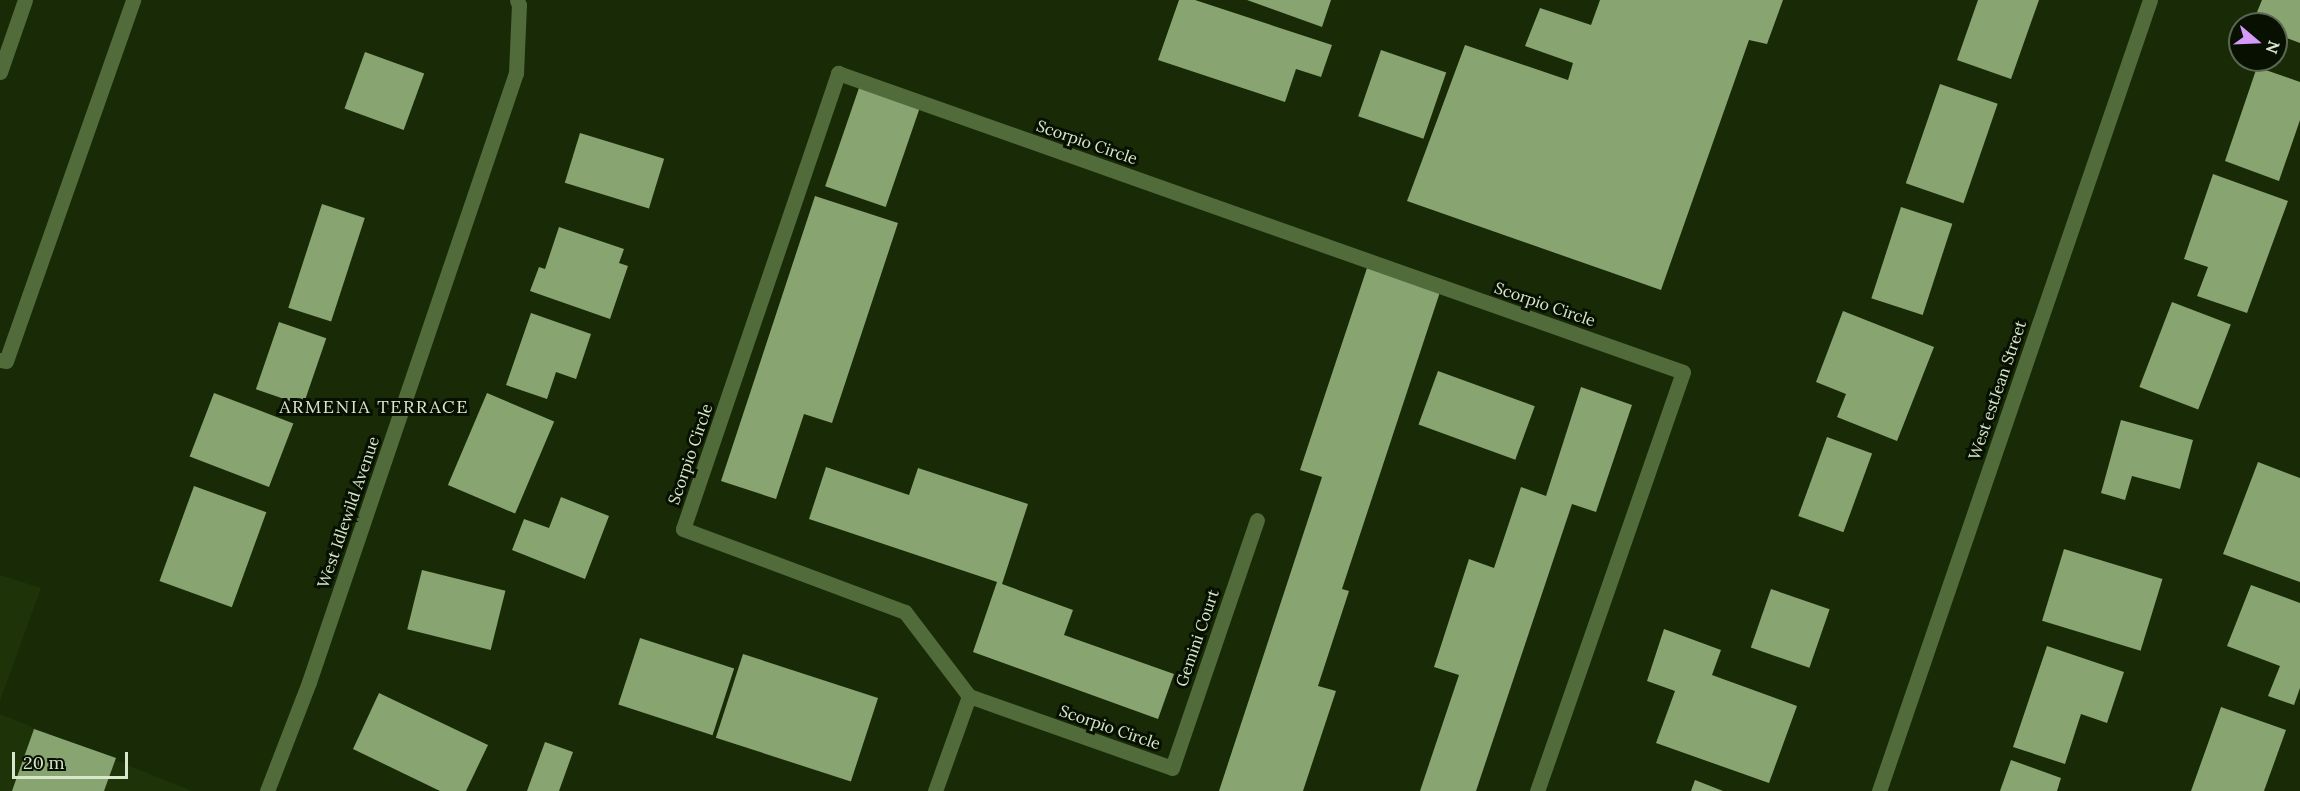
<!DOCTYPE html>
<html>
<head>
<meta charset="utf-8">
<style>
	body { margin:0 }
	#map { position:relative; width:2300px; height:791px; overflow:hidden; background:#192b06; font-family:Lora,serif }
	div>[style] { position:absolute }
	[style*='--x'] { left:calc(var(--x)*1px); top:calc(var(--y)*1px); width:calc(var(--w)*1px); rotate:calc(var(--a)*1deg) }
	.built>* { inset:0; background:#1f3308 }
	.building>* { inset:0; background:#88a471; transform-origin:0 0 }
	.lane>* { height:15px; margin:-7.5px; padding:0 7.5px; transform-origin:7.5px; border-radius:7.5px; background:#526b3b }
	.street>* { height:15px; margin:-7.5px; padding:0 7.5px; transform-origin:7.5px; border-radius:7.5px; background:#526b3b }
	span { translate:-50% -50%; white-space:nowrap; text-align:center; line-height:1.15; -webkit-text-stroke:6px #081101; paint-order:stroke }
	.street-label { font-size:16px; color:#d7e7cc }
	.neighbourhood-label { font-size:18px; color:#d7e7cc; letter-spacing:1.5px }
	.north { position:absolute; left:2228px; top:12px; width:60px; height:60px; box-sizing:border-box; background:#081101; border:2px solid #5b6752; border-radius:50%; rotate:109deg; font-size:16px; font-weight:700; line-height:24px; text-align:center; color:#d7e7cc }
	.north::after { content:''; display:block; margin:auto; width:21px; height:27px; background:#d69bfa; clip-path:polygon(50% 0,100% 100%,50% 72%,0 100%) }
	.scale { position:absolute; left:12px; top:752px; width:116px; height:27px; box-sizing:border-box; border:3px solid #d7e7cc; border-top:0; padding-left:8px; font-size:18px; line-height:21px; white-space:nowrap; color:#d7e7cc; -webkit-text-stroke:4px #081101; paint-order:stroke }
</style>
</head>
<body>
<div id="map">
	<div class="built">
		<div style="clip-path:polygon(0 575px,41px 588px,0 701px)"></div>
		<div style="clip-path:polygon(0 714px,192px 791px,0 791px)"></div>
	</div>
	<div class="building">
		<div style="clip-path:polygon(1179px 0,1195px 0,1332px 45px,1321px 77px,1296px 69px,1285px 102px,1158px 60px)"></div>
		<div style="clip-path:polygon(1247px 0,1331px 0,1322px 27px)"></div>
		<div style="clip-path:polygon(1600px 0,1783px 0,1767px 44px,1749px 40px,1661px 290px,1407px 201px,1465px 45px,1568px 80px,1573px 63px,1525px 46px,1540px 8px,1591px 25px)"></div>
		<div style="clip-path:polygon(1978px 0,2039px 0,2011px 79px,1957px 60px)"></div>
		<div style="clip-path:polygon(2262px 0,2300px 0,2300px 43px,2276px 34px,2276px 24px,2252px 24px)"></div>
		<div style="left:1381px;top:50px;width:69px;height:70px;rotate:19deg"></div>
		<div style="left:365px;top:52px;width:63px;height:60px;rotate:20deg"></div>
		<div style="clip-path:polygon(2257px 67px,2300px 82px,2300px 120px,2279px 181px,2225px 161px)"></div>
		<div style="left:1940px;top:84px;width:61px;height:105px;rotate:19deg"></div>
		<div style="left:860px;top:85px;width:64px;height:107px;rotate:19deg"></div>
		<div style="left:580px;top:133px;width:88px;height:52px;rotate:17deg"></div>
		<div style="clip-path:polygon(2213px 174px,2288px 201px,2247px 313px,2197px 296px,2208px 267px,2184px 259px)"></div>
		<div style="clip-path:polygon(815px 196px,898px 223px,832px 423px,804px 414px,776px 499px,721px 481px)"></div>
		<div style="left:322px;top:204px;width:45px;height:109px;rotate:18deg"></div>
		<div style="left:1901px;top:207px;width:54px;height:96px;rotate:18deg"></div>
		<div style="clip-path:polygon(559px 227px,624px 249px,619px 263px,628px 266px,610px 319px,530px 291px,539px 267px,545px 269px)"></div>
		<div style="clip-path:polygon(1367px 268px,1440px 292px,1342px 589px,1349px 591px,1318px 686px,1336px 691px,1303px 791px,1219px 791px,1322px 477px,1300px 470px)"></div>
		<div style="left:2172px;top:302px;width:63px;height:91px;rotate:21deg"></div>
		<div style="clip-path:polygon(1843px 311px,1934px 347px,1897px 441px,1837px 417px,1846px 394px,1816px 382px)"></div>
		<div style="clip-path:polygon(531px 313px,591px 334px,576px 379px,556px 372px,547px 399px,506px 385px)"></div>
		<div style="left:279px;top:322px;width:50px;height:71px;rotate:19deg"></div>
		<div style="left:1438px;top:371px;width:103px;height:57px;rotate:20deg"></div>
		<div style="clip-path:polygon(1581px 387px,1632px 405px,1596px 512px,1572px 504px,1476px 791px,1420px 791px,1459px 675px,1434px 667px,1469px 559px,1494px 568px,1521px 487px,1546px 496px)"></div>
		<div style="left:214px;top:393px;width:85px;height:68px;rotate:21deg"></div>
		<div style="left:487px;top:393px;width:73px;height:100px;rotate:23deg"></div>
		<div style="clip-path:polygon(2121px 420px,2193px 440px,2180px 489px,2132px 476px,2125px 500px,2101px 493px)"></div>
		<div style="left:1827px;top:437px;width:48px;height:84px;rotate:20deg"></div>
		<div style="clip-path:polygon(2258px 462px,2300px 478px,2300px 582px,2223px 554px)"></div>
		<div style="clip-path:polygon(826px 467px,909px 495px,918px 468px,1028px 504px,1002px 584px,1073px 610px,1064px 635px,1174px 674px,1158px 719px,973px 652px,997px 582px,809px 519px)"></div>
		<div style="left:194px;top:486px;width:77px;height:101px;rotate:20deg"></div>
		<div style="clip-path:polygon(561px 497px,609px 516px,585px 579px,512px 550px,524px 519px,549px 528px)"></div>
		<div style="left:2064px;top:549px;width:103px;height:75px;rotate:17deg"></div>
		<div style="left:422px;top:570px;width:86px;height:61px;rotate:14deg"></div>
		<div style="clip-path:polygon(2251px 585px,2300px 603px,2300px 688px,2294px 705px,2268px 696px,2280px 666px,2227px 646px)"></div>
		<div style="left:1771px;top:589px;width:62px;height:62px;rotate:19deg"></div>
		<div style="clip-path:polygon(1664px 629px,1721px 650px,1712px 675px,1797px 706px,1769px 783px,1656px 743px,1675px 691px,1647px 681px)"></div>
		<div style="left:640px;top:638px;width:99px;height:70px;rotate:18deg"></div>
		<div style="clip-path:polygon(2047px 646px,2124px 672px,2107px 723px,2081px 714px,2065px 764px,2013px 747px)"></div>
		<div style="left:743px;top:654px;width:142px;height:88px;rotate:18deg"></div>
		<div style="clip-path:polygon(379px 693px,488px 745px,466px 791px,440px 791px,353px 749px)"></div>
		<div style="clip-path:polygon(2221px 707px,2286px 730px,2264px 791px,2191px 791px)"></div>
		<div style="clip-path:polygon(34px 729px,116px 758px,104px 791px,12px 791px)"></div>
		<div style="clip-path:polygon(545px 742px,573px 752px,559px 791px,527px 791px)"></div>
		<div style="clip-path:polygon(2011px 760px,2061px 778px,2057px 791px,2000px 791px)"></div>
		<div style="clip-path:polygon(1695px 780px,1723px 791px,1691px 791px)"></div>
	</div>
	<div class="lane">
		<div style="--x:0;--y:72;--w:76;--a:-70.9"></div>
		<div style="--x:516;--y:73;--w:68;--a:-87.5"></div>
		<div style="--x:519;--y:5;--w:5;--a:-112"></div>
		<div style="--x:0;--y:360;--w:6;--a:9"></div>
		<div style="--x:6;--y:361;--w:383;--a:-70.6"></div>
	</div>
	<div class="street">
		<div style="--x:969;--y:696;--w:215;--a:19.5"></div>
		<div style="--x:1172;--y:768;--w:262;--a:-71.1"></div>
		<div style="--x:267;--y:791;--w:117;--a:-68.9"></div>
		<div style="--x:309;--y:682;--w:643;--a:-71.23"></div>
		<div style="--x:935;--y:791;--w:101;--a:-70.3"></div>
		<div style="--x:969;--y:696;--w:106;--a:-127.3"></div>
		<div style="--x:905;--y:612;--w:237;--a:-159.5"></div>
		<div style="--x:683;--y:529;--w:482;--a:-71.2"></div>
		<div style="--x:838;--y:73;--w:896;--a:19.49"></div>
		<div style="--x:1683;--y:372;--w:444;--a:109.2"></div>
		<div style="--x:1879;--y:791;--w:836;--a:-71.09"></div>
	</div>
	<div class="street-label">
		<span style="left:1087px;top:142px;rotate:19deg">Scorpio Circle</span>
		<span style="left:1545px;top:304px;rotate:19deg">Scorpio Circle</span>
		<span style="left:1997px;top:390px;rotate:-71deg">West estJean Street</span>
		<span style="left:690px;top:454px;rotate:-71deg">Scorpio Circle</span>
		<span style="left:348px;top:512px;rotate:-71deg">West Idlewild Avenue</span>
		<span style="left:1197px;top:638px;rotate:-71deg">Gemini Court</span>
		<span style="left:1110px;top:727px;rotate:19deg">Scorpio Circle</span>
	</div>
	<div class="neighbourhood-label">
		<span style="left:374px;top:407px">ARMENIA TERRACE</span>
	</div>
	<div class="north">N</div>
	<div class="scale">20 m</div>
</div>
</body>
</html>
